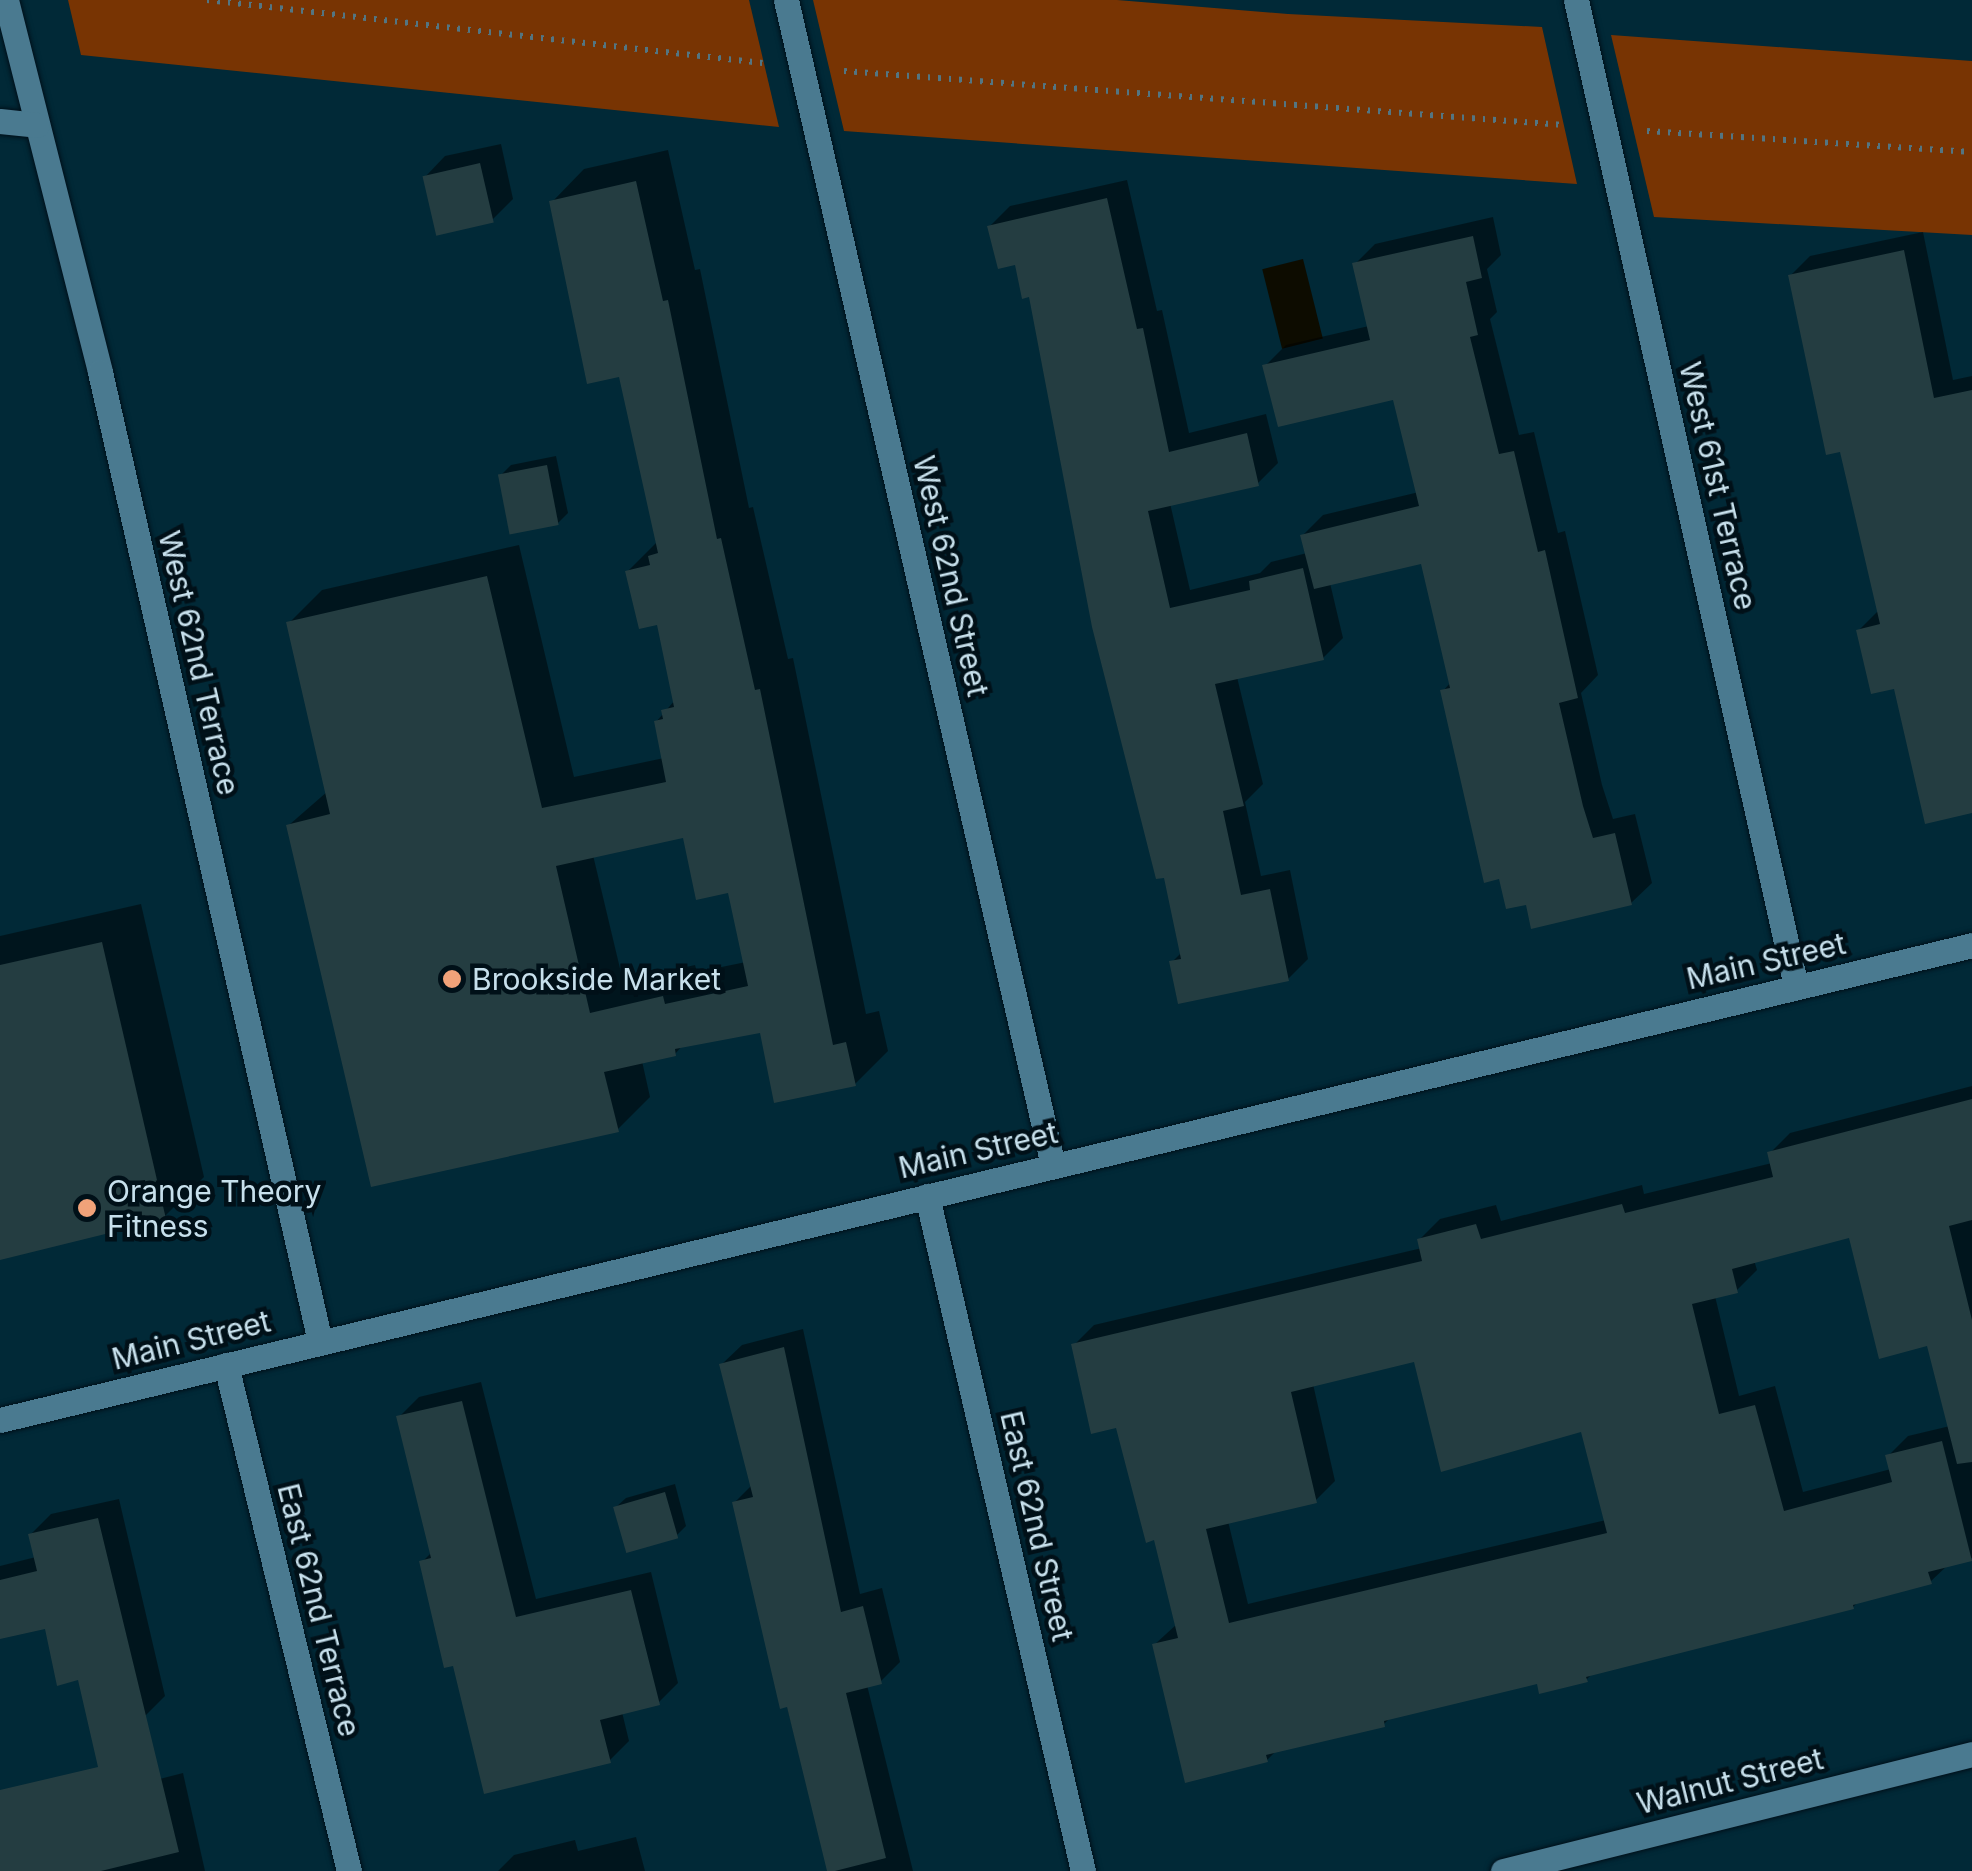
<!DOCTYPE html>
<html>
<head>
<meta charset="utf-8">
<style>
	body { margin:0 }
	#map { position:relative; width:1972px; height:1871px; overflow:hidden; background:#012937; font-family:Inter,sans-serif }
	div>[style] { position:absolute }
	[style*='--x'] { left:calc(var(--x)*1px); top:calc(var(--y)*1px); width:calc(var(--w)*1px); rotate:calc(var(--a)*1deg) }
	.green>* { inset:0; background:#783403 }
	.water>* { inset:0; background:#0d0c00; transform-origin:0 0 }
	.shadow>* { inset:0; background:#0007 }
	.building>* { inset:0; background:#243d41; transform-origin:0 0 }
	.path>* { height:6px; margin-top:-3px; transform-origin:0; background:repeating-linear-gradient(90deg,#537582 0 2.5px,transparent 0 10.5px) }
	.roads { filter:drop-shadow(0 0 2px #00101a) drop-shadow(0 0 2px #00101a) }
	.street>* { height:25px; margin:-12.5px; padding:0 12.5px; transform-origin:12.5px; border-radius:12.5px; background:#4a7a90 }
	.dots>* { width:28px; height:28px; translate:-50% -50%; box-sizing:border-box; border:5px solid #001018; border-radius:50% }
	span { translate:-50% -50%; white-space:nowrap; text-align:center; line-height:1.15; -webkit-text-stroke:9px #001018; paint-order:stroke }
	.street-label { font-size:30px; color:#c7e0ec }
	.poi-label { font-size:30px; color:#c7e0ec }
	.left { translate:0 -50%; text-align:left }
</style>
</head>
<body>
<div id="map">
	<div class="green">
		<div style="clip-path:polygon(68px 0,749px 0,779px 127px,81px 55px)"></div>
		<div style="clip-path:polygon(813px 0,1117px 0,1288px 14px,1542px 27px,1577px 184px,844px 131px)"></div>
		<div style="clip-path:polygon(1611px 35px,1972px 61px,1972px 235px,1654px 217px)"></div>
	</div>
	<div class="water">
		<div style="left:1303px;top:259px;width:82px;height:42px;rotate:76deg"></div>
	</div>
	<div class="shadow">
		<div style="clip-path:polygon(501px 144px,513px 199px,492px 220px,425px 177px,445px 156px)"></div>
		<div style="clip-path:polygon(evenodd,668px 150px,695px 270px,700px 269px,749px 508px,753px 507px,788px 659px,793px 658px,866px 1014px,879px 1011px,888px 1051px,855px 1084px,762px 1030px,683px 1045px,675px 1054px,642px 1061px,650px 1097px,617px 1130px,289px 825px,328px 791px,289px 623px,322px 590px,519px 545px,574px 777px,664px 758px,656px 722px,675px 700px,658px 622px,628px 571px,658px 541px,620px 374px,552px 202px,584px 169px,668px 150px,685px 835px,730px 890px,746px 962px,697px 972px,695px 965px,623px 981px,593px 855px,685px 835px)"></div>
		<div style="clip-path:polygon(1127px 180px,1157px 311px,1162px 310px,1189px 433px,1266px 414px,1278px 463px,1258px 483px,1170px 503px,1190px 590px,1260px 573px,1271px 562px,1307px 553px,1303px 535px,1323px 515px,1419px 492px,1395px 397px,1265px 366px,1286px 345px,1369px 326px,1355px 264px,1375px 244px,1493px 217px,1501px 255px,1487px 269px,1497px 312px,1490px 319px,1519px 435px,1534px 432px,1558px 533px,1565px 531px,1598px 675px,1581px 693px,1602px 785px,1613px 819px,1635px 814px,1652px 883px,1631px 903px,1528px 902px,1443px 691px,1451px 682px,1423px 561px,1330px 583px,1343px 638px,1323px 658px,1237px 677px,1263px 784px,1245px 802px,1261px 876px,1290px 870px,1308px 959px,1288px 979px,1172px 962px,1182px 952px,1031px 294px,1016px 262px,990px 226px,1010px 206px)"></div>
		<div style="clip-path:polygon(1923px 232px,1953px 380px,1972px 376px,1972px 810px,1859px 630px,1879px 610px,1842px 449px,1790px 276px,1810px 256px)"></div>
		<div style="clip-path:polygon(556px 456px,568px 513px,558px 523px,501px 475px,511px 465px)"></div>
		<div style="clip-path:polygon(141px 904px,204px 1177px,164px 1217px,0 1257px,0 936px)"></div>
		<div style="clip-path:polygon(evenodd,1972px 1086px,1972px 1558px,1949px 1564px,1930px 1582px,1859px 1601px,1853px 1607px,1593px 1673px,1586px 1680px,1539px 1681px,1392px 1716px,1384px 1724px,1277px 1750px,1267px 1760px,1154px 1645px,1177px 1624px,1156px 1538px,1118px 1425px,1074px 1345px,1094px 1325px,1422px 1248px,1420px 1239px,1440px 1219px,1496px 1205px,1501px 1221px,1642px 1185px,1644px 1194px,1772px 1163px,1770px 1153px,1790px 1133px,1972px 1086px,1851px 1235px,1929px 1343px,1950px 1426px,1908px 1436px,1888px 1456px,1891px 1469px,1803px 1492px,1775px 1386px,1739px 1396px,1715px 1296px,1737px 1290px,1757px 1270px,1754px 1260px,1851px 1235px,1972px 1086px,1415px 1359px,1583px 1429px,1606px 1520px,1248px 1604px,1228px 1521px,1315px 1501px,1335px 1481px,1313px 1384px,1415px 1359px)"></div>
		<div style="clip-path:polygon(803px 1329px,860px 1594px,882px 1588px,900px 1662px,880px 1682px,867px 1685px,913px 1871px,829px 1871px,735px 1502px,752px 1485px,722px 1364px,742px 1345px)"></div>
		<div style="clip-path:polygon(481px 1382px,536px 1599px,651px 1572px,678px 1683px,658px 1703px,622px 1712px,629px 1741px,609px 1761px,455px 1663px,422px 1562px,432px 1552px,399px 1417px,419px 1397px)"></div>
		<div style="clip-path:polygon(675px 1484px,686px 1526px,676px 1536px,616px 1507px,626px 1498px)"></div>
		<div style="clip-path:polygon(119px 1499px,165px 1696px,145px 1716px,80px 1677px,47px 1626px,0 1637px,0 1566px,36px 1557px,31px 1534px,51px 1514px)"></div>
		<div style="clip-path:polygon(183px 1773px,205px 1871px,0 1871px,0 1820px)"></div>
		<div style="clip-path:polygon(636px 1837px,645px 1871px,498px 1871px,514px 1855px,575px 1840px,578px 1851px)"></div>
	</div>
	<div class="building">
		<div style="left:480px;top:163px;width:61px;height:59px;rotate:77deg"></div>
		<div style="clip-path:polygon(evenodd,636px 181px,663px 301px,668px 300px,717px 539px,721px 538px,755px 690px,760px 689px,833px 1045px,846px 1042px,856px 1086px,774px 1103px,760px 1033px,675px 1049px,676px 1056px,604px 1072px,619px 1132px,371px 1187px,286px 825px,330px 814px,286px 622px,487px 576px,542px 808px,666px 782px,654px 721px,663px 719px,661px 710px,674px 707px,657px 625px,639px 629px,625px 571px,650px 565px,648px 556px,658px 553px,619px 377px,587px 384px,549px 201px,636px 181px,683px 838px,696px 900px,728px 893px,748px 986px,665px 1004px,663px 996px,590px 1013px,556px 866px,683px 838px)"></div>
		<div style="clip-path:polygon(1107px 198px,1137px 329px,1143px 328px,1169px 452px,1247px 433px,1259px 486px,1148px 511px,1170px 608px,1250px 590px,1249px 581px,1303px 568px,1324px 660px,1215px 684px,1244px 806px,1223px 811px,1241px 895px,1270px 889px,1289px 981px,1178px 1004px,1169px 961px,1181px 959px,1164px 878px,1156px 879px,1092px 627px,1029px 297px,1022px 299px,1015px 265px,998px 269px,987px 226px)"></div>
		<div style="clip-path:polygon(1473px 236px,1482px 278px,1466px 282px,1478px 335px,1470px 337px,1499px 454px,1514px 451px,1538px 552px,1545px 550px,1578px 698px,1559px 703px,1583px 806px,1593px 838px,1615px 833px,1632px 905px,1531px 929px,1526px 905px,1506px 909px,1499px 879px,1484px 883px,1440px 690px,1450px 688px,1421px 564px,1314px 589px,1300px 535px,1419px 506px,1393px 400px,1278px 427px,1262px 365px,1370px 340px,1352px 263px)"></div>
		<div style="clip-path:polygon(1904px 250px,1934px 398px,1972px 390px,1972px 813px,1925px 824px,1894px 689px,1871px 694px,1856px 630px,1880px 624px,1840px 452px,1826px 455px,1788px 275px)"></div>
		<div style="left:547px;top:465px;width:61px;height:50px;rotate:79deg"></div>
		<div style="clip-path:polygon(102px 942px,166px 1219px,0 1260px,0 965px)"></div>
		<div style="clip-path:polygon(evenodd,1972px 1099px,1972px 1220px,1949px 1226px,1972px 1320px,1972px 1462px,1957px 1464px,1927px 1346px,1879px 1359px,1849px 1238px,1732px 1269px,1738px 1293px,1692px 1304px,1719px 1414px,1755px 1405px,1784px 1511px,1892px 1482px,1885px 1455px,1942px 1441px,1972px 1561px,1928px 1572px,1932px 1584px,1853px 1605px,1854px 1609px,1586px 1677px,1588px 1682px,1539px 1694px,1537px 1684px,1384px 1721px,1385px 1727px,1266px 1755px,1268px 1762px,1185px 1783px,1152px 1644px,1178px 1638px,1154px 1540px,1146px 1543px,1116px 1428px,1091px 1434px,1071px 1344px,1422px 1261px,1417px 1239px,1476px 1224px,1481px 1239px,1622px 1204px,1625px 1213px,1773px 1177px,1767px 1152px,1972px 1099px,1414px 1362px,1441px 1472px,1581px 1432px,1607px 1533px,1229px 1623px,1206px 1529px,1317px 1503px,1291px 1392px,1414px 1362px)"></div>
		<div style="clip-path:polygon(784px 1347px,841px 1612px,863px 1606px,882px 1684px,846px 1693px,886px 1858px,835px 1871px,827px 1871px,787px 1707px,780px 1709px,732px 1502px,753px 1497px,719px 1364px)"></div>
		<div style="clip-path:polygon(462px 1401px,516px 1617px,631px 1590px,660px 1705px,600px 1720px,611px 1763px,484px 1794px,453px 1666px,444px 1668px,419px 1561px,431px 1558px,396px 1416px)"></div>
		<div style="left:665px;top:1492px;width:48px;height:54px;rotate:74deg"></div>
		<div style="clip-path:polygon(98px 1518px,179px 1852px,101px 1871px,0 1871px,0 1790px,98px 1767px,78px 1680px,57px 1686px,45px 1629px,0 1639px,0 1580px,37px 1571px,28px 1534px)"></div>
	</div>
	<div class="path">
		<div style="--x:207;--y:0;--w:559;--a:6.48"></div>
		<div style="--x:844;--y:71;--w:722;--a:4.29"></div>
		<div style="--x:1647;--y:131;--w:326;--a:3.7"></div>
	</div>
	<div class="roads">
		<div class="street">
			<div style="--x:6;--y:0;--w:384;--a:75.8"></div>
			<div style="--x:100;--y:372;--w:995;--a:77.22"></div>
			<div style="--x:786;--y:0;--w:1196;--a:77.1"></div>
			<div style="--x:1576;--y:0;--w:1011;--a:77.43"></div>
			<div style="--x:0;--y:121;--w:37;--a:6"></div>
			<div style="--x:927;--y:1196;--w:693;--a:76.99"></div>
			<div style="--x:226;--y:1365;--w:521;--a:76.34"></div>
			<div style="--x:0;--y:1420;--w:2028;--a:-13.54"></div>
			<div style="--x:1503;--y:1871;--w:483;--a:-14"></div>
		</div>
	</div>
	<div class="dots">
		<div style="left:452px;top:979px;background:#f0a279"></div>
		<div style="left:87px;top:1208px;background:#f0a279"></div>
	</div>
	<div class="street-label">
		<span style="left:1718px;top:486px;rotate:77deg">West 61st Terrace</span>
		<span style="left:951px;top:576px;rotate:77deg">West 62nd Street</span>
		<span style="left:199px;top:663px;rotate:77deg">West 62nd Terrace</span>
		<span style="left:1766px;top:961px;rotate:-13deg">Main Street</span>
		<span style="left:978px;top:1150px;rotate:-13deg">Main Street</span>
		<span style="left:191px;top:1340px;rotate:-14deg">Main Street</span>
		<span style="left:1037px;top:1526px;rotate:77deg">East 62nd Street</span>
		<span style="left:319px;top:1610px;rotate:76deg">East 62nd Terrace</span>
		<span style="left:1730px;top:1781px;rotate:-14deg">Walnut Street</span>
	</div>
	<div class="poi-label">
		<span class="left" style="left:472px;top:979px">Brookside Market</span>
		<span class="left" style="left:107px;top:1208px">Orange Theory<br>Fitness</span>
	</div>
</div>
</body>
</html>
